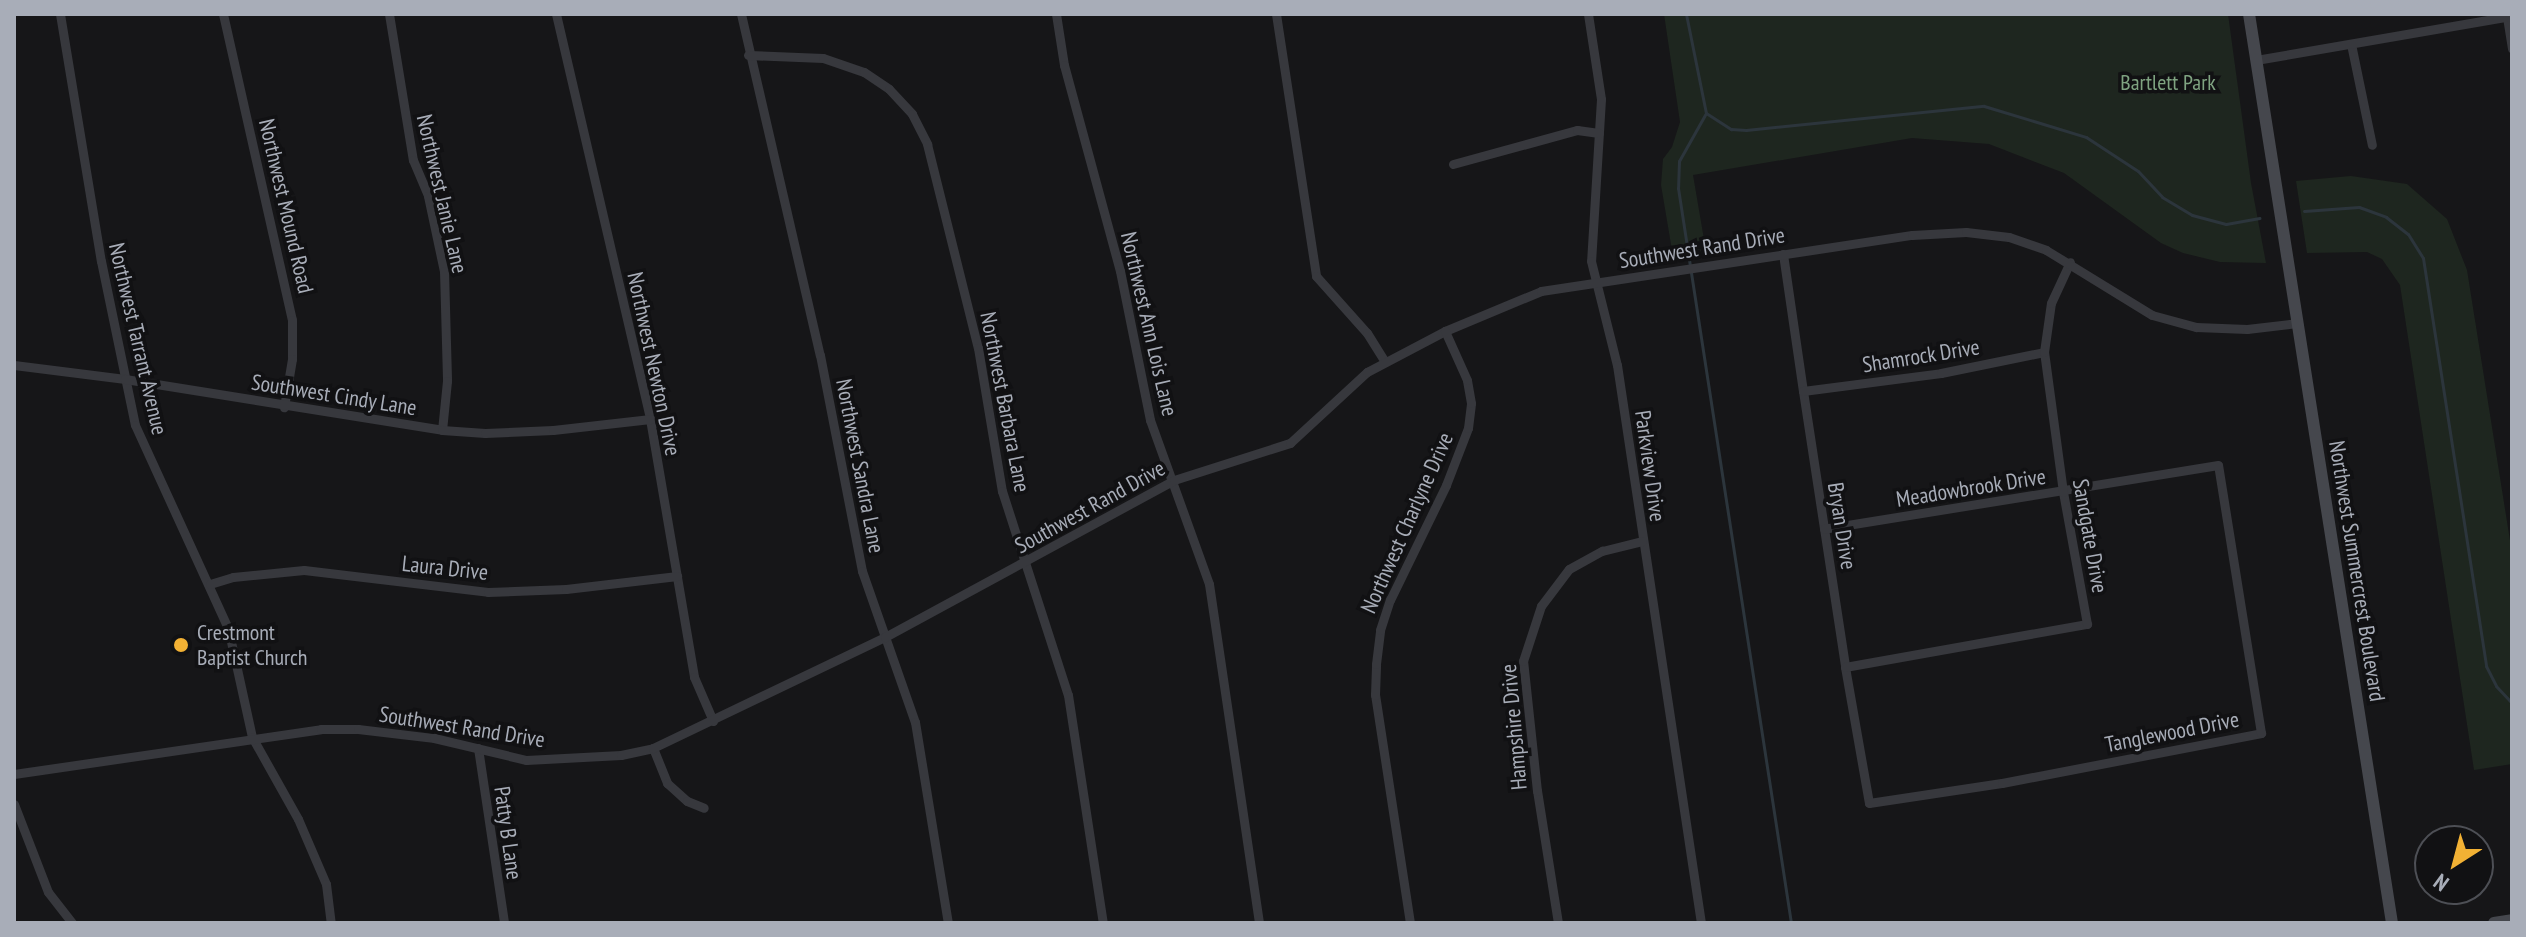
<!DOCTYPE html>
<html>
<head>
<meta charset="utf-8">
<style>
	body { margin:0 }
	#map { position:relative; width:2526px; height:937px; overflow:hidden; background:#161618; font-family:"PT Sans Narrow",sans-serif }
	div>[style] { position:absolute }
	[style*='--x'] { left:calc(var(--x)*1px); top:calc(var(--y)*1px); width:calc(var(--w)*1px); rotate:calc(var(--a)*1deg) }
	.green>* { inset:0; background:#1e261f }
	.stream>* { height:3px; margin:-1.5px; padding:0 1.5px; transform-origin:1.5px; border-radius:1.5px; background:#2c353c }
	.street>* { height:9px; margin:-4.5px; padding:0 4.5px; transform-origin:4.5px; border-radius:4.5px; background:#37383d }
	.secondary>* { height:12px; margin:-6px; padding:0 6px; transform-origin:6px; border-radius:6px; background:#45474d }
	.dots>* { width:22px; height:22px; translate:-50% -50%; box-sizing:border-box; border:4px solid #111113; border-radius:50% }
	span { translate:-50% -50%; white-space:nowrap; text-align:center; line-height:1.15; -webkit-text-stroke:7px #111113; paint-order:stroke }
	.park-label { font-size:22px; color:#7fa381 }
	.street-label { font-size:22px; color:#a8adb8 }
	.poi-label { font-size:22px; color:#a8adb8 }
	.left { translate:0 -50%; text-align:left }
	.frame { position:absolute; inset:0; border:16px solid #a8adb8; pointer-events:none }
	.north { position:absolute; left:2414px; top:825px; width:80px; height:80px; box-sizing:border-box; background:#111113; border:2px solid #4d4f55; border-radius:50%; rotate:216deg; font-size:22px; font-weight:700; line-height:32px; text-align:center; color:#a8adb8 }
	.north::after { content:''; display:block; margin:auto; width:28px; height:36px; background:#f2b134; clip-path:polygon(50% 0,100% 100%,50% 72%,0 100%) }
</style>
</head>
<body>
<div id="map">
	<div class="green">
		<div style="clip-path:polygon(1664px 14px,2228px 14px,2251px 183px,2266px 263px,2220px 262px,2183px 253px,2161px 243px,2064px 173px,1989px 144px,1912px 138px,1693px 175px,1707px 257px,1674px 262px,1661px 185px,1663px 159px,1672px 147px,1680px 122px)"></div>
		<div style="clip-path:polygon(2351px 176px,2407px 184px,2447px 219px,2467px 270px,2512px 553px,2512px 764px,2474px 770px,2400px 285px,2382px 259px,2367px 252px,2307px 253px,2296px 181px)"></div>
	</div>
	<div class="stream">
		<div style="--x:1686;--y:14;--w:101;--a:78.6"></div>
		<div style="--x:1706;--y:113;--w:30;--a:33"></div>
		<div style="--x:1731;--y:129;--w:15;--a:4"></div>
		<div style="--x:1746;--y:130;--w:239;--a:-5.8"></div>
		<div style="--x:1984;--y:106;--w:107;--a:16.9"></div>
		<div style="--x:2086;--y:137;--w:62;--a:33.2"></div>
		<div style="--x:2138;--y:171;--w:35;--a:47"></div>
		<div style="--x:2162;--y:197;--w:35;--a:31"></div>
		<div style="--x:2192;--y:215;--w:35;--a:15"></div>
		<div style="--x:2226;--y:224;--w:34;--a:-10"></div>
		<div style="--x:1706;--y:113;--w:55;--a:119.4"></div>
		<div style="--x:1679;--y:161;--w:27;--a:92"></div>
		<div style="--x:1678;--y:188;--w:744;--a:81.26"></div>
		<div style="--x:2304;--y:211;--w:55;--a:-4.2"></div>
		<div style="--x:2359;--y:207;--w:29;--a:20"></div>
		<div style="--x:2386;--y:217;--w:28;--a:38"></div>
		<div style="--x:2408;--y:234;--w:28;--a:58"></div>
		<div style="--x:2423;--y:258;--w:413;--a:81.2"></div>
		<div style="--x:2486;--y:666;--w:22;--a:63"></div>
		<div style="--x:2496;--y:686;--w:23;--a:47"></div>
	</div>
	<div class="street">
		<div style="--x:60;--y:14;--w:250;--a:80.6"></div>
		<div style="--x:101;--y:261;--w:167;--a:78.3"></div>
		<div style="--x:135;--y:425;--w:223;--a:65.4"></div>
		<div style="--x:228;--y:628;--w:112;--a:77.6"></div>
		<div style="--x:252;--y:737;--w:94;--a:60.7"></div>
		<div style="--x:298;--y:819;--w:71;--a:66.7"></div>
		<div style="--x:326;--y:884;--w:39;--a:83"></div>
		<div style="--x:223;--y:14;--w:314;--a:77.3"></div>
		<div style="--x:292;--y:320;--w:39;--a:90"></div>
		<div style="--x:292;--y:359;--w:49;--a:99.5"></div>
		<div style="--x:389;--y:14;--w:148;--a:80.7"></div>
		<div style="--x:413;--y:160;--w:39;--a:67"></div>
		<div style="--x:428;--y:196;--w:77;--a:78"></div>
		<div style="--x:444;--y:271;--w:110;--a:88.4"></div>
		<div style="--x:447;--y:381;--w:49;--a:95.8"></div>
		<div style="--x:556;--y:14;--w:416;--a:76.9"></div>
		<div style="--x:650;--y:419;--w:262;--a:80.3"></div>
		<div style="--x:694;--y:677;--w:48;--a:66.6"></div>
		<div style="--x:741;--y:14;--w:350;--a:77"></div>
		<div style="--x:820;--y:355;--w:220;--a:79"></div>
		<div style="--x:862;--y:571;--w:160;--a:70.7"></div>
		<div style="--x:915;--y:722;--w:204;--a:80.7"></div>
		<div style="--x:1056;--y:14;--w:52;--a:81.1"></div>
		<div style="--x:1064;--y:65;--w:213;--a:74.8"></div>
		<div style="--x:1120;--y:271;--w:152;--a:78.6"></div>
		<div style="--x:1150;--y:420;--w:174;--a:70.2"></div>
		<div style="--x:1209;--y:584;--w:343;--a:81.6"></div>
		<div style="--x:1276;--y:14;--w:265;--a:81.3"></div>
		<div style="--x:1316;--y:276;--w:76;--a:48.2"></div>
		<div style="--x:1367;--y:333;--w:34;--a:58"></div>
		<div style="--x:1588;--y:14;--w:86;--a:81.3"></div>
		<div style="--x:1601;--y:99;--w:162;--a:93.5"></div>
		<div style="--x:1591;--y:261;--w:107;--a:76"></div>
		<div style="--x:1617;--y:365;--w:564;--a:81.44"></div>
		<div style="--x:2507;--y:17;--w:32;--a:81"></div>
		<div style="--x:2351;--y:44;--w:103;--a:78.3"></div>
		<div style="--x:748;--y:55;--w:75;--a:2.3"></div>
		<div style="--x:823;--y:58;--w:43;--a:18.9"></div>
		<div style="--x:864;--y:72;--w:30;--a:34"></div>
		<div style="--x:889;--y:89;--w:34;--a:47"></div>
		<div style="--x:912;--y:114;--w:34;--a:63"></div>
		<div style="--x:927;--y:144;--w:210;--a:76"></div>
		<div style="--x:978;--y:348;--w:145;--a:80.5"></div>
		<div style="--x:1002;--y:491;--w:214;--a:72.1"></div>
		<div style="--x:1068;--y:695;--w:231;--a:81.3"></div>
		<div style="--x:2256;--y:60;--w:260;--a:-9.8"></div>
		<div style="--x:1453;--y:164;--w:129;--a:-15.3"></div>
		<div style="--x:1577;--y:130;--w:22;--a:8"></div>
		<div style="--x:1783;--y:254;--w:138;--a:81.7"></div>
		<div style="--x:1803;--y:391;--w:279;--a:81.3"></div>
		<div style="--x:1845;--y:667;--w:138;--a:80"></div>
		<div style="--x:1869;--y:803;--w:134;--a:-8.6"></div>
		<div style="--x:2002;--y:783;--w:264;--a:-10.9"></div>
		<div style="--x:2261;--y:733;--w:271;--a:-99.1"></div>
		<div style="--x:2218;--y:465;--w:399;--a:170.8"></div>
		<div style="--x:14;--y:365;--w:112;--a:7.2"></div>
		<div style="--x:125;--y:379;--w:321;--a:9.1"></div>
		<div style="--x:442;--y:430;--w:43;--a:4"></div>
		<div style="--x:485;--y:433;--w:68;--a:-2.5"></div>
		<div style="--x:553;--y:430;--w:98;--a:-6.5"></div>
		<div style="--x:1803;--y:391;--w:139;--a:-7.4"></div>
		<div style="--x:1941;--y:373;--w:105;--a:-11.5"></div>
		<div style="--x:210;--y:584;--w:24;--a:-17"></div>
		<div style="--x:233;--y:577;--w:71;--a:-5.6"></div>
		<div style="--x:304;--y:570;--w:185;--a:6.8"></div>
		<div style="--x:488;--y:592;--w:78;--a:-2.2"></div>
		<div style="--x:566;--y:589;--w:112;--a:-6.7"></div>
		<div style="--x:1845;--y:667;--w:246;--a:-10.1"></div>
		<div style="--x:2087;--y:624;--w:134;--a:-100.3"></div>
		<div style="--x:2063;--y:492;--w:141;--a:-97.7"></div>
		<div style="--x:2044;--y:352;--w:49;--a:-81.9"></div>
		<div style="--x:2051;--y:303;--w:45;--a:-65.1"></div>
		<div style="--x:478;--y:748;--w:177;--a:81.5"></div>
		<div style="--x:653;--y:748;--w:38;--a:68"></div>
		<div style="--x:667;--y:783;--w:27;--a:42"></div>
		<div style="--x:687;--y:801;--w:18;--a:22"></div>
		<div style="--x:14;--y:774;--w:310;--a:-8.3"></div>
		<div style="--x:321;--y:729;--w:37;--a:0"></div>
		<div style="--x:358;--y:729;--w:77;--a:6.8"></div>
		<div style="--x:434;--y:738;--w:95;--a:13.4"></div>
		<div style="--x:526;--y:760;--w:95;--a:-3"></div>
		<div style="--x:621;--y:755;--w:33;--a:-12"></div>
		<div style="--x:653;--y:748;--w:257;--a:-25.6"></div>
		<div style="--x:885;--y:637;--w:329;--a:-28.5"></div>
		<div style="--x:1174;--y:480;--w:122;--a:-17.7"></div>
		<div style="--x:1290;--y:443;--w:105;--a:-42.7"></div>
		<div style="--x:1367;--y:372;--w:88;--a:-27.7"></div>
		<div style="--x:1445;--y:331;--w:104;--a:-22.6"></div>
		<div style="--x:1541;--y:291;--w:375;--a:-8.6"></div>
		<div style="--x:1912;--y:235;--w:54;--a:-3.2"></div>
		<div style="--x:1966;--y:232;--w:43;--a:6.6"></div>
		<div style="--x:2009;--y:237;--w:39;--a:19"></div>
		<div style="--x:2046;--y:250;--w:124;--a:31.5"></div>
		<div style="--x:2152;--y:315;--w:46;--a:15.3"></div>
		<div style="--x:2196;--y:327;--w:51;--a:2.2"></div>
		<div style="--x:2247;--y:329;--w:50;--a:-6.8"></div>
		<div style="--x:14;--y:804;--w:94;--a:68.9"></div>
		<div style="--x:48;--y:892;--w:39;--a:52"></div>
		<div style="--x:1410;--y:923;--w:231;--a:-98.7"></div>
		<div style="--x:1375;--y:695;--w:31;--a:-88"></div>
		<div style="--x:1376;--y:664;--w:34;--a:-83"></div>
		<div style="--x:1380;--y:630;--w:32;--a:-72"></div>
		<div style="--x:1390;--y:600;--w:128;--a:-64"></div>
		<div style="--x:1446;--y:485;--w:61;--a:-68.9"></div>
		<div style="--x:1468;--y:428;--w:25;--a:-83"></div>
		<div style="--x:1471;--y:403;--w:23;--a:-100"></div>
		<div style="--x:1467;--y:380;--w:54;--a:-114.2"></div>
		<div style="--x:1558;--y:923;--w:134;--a:-99"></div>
		<div style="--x:1537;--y:791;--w:131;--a:-96.1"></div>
		<div style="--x:1523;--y:661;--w:58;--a:-71.9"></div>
		<div style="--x:1541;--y:606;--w:46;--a:-52.9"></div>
		<div style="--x:1569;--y:569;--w:38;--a:-29"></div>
		<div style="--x:1602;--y:551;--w:41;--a:-14"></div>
	</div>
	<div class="secondary">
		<div style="--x:2249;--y:14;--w:920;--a:81.06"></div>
		<div style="--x:2494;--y:923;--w:18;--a:-9"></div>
	</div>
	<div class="dots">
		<div style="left:181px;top:645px;background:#f2b134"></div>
	</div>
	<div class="park-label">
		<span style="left:2168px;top:83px">Bartlett Park</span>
	</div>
	<div class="street-label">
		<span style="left:442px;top:194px;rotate:77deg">Northwest Janie Lane</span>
		<span style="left:286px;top:206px;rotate:77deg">Northwest Mound Road</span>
		<span style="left:1702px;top:248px;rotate:-9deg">Southwest Rand Drive</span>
		<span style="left:1149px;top:324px;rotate:77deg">Northwest Ann Lois Lane</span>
		<span style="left:138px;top:339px;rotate:77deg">Northwest Tarrant Avenue</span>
		<span style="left:1921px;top:356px;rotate:-9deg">Shamrock Drive</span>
		<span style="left:654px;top:364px;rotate:78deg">Northwest Newton Drive</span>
		<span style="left:334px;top:395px;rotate:9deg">Southwest Cindy Lane</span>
		<span style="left:1005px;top:402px;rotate:79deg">Northwest Barbara Lane</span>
		<span style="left:860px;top:466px;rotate:79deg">Northwest Sandra Lane</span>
		<span style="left:1650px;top:466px;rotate:82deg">Parkview Drive</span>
		<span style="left:1971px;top:488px;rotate:-9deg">Meadowbrook Drive</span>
		<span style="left:1090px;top:507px;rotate:-29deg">Southwest Rand Drive</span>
		<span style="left:1407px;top:523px;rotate:-66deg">Northwest Charlyne Drive</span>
		<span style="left:1842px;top:526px;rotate:81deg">Bryan Drive</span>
		<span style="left:2090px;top:536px;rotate:80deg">Sandgate Drive</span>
		<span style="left:445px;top:568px;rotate:6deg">Laura Drive</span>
		<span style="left:2357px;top:571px;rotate:81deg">Northwest Summercrest Boulevard</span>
		<span style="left:462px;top:727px;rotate:9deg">Southwest Rand Drive</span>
		<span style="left:1514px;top:727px;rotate:-95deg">Hampshire Drive</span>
		<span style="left:2172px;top:732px;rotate:-11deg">Tanglewood Drive</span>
		<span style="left:508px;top:833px;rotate:82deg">Patty B Lane</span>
	</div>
	<div class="poi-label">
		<span class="left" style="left:197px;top:645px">Crestmont<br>Baptist Church</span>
	</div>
	<div class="frame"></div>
	<div class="north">N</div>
</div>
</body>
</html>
